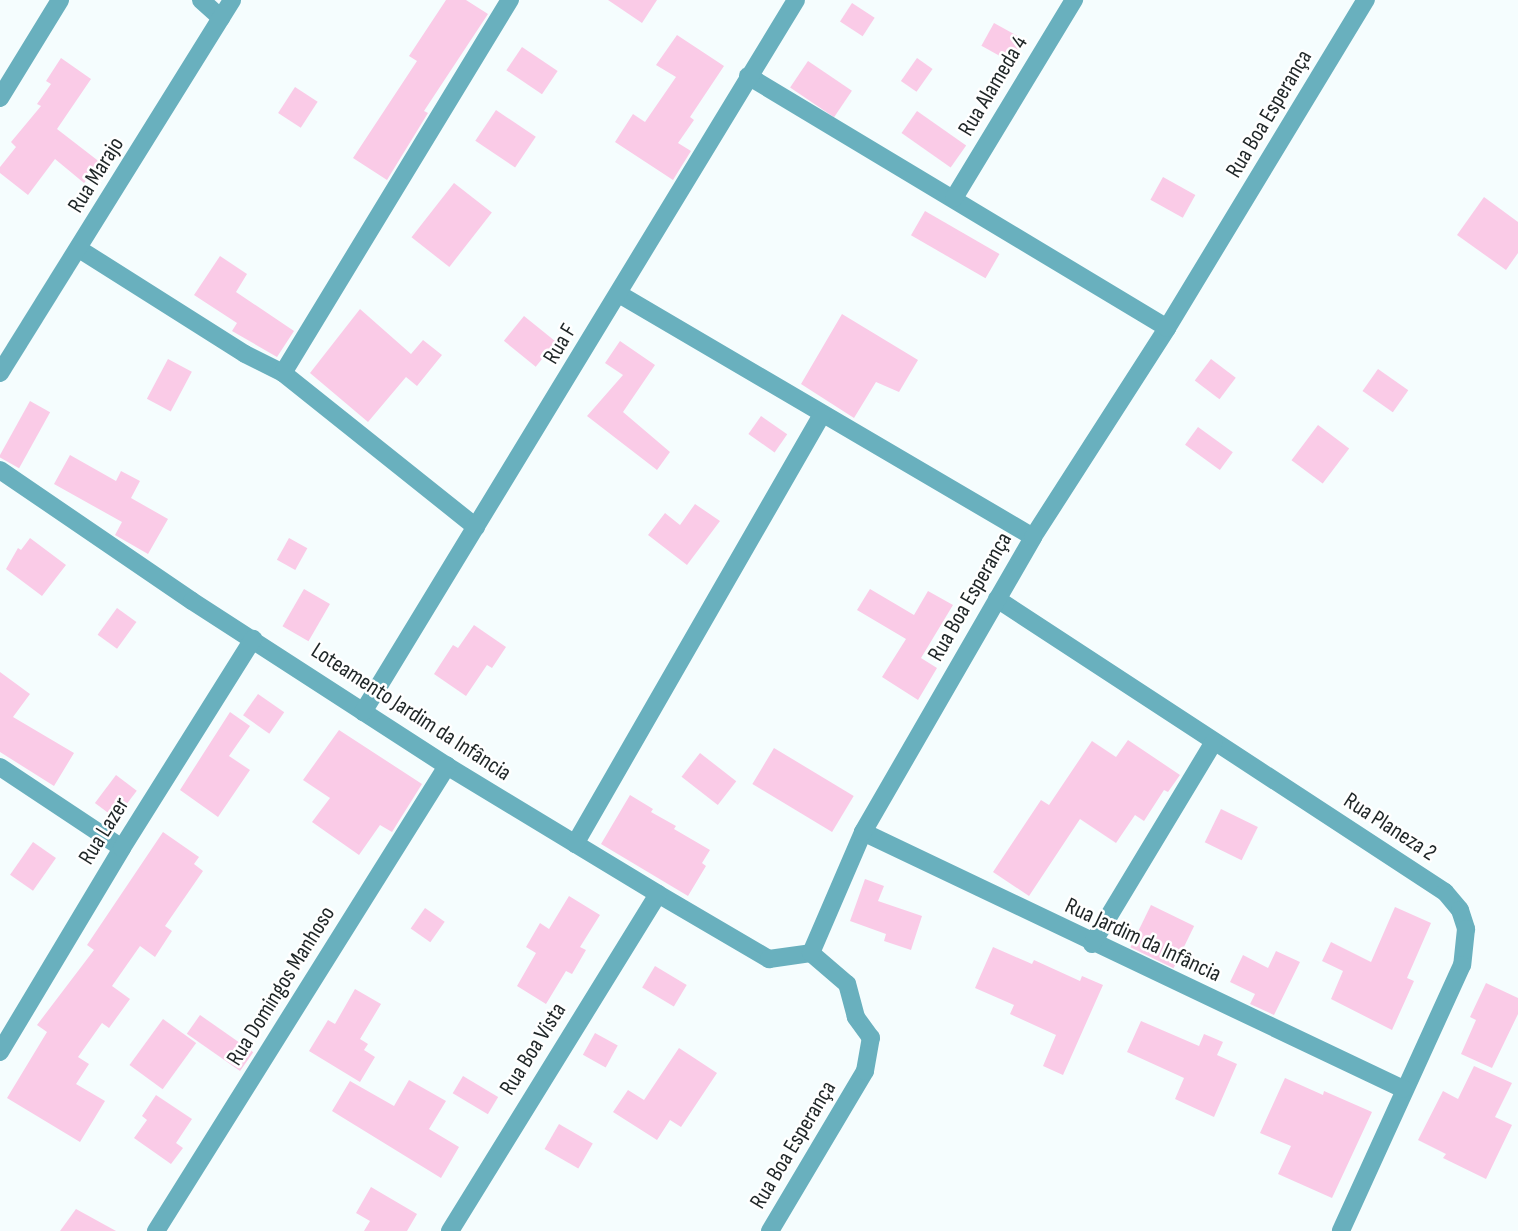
<!DOCTYPE html>
<html>
<head>
<meta charset="utf-8">
<style>
	body { margin:0 }
	#map { position:relative; width:1518px; height:1231px; overflow:hidden; background:#f5fdfe; font-family:"Sofia Sans Condensed",sans-serif }
	div>[style] { position:absolute }
	[style*='--x'] { left:calc(var(--x)*1px); top:calc(var(--y)*1px); width:calc(var(--w)*1px); rotate:calc(var(--a)*1deg) }
	.building>* { inset:0; background:#facbe7; transform-origin:0 0 }
	.street>* { height:18px; margin:-9px; padding:0 9px; transform-origin:9px; border-radius:9px; background:#69b0be }
	span { translate:-50% -50%; white-space:nowrap; text-align:center; line-height:1.15; -webkit-text-stroke:5px #fff; paint-order:stroke }
	.street-label { font-size:23px; color:#1f2627 }
</style>
</head>
<body>
<div id="map">
	<div class="building">
		<div style="clip-path:polygon(446px 0,466px 0,488px 14px,424px 111px,428px 113px,387px 180px,353px 158px,417px 61px,409px 56px)"></div>
		<div style="clip-path:polygon(608px 0,657px 0,642px 23px)"></div>
		<div style="left:852px;top:3px;width:27px;height:22px;rotate:33deg"></div>
		<div style="left:994px;top:23px;width:35px;height:26px;rotate:29deg"></div>
		<div style="clip-path:polygon(677px 35px,724px 66px,690px 117px,694px 120px,678px 143px,691px 151px,673px 180px,615px 142px,633px 114px,645px 122px,676px 77px,656px 65px)"></div>
		<div style="left:522px;top:47px;width:43px;height:28px;rotate:34deg"></div>
		<div style="clip-path:polygon(61px 58px,91px 79px,57px 129px,101px 163px,84px 183px,55px 159px,28px 195px,0 173px,0 167px,16px 147px,11px 142px,41px 106px,37px 104px,51px 84px,46px 81px)"></div>
		<div style="left:917px;top:58px;width:19px;height:28px;rotate:35deg"></div>
		<div style="left:808px;top:61px;width:53px;height:32px;rotate:34deg"></div>
		<div style="left:295px;top:87px;width:27px;height:31px;rotate:33deg"></div>
		<div style="left:496px;top:110px;width:48px;height:37px;rotate:34deg"></div>
		<div style="left:917px;top:111px;width:60px;height:27px;rotate:35deg"></div>
		<div style="left:1163px;top:177px;width:37px;height:26px;rotate:29deg"></div>
		<div style="left:454px;top:183px;width:48px;height:69px;rotate:38deg"></div>
		<div style="clip-path:polygon(1484px 197px,1518px 222px,1518px 253px,1506px 270px,1457px 235px)"></div>
		<div style="left:925px;top:211px;width:86px;height:28px;rotate:30deg"></div>
		<div style="clip-path:polygon(220px 256px,247px 274px,236px 292px,294px 331px,277px 357px,232px 331px,237px 323px,194px 295px)"></div>
		<div style="clip-path:polygon(360px 309px,411px 354px,423px 340px,442px 355px,417px 386px,406px 377px,368px 422px,310px 373px)"></div>
		<div style="clip-path:polygon(842px 314px,918px 360px,899px 392px,876px 382px,854px 418px,801px 384px)"></div>
		<div style="left:524px;top:316px;width:41px;height:32px;rotate:39deg"></div>
		<div style="clip-path:polygon(620px 341px,655px 365px,623px 412px,670px 452px,657px 470px,587px 416px,623px 375px,605px 363px)"></div>
		<div style="left:168px;top:359px;width:27px;height:45px;rotate:28deg"></div>
		<div style="left:1211px;top:359px;width:31px;height:27px;rotate:37deg"></div>
		<div style="left:1378px;top:369px;width:37px;height:27px;rotate:35deg"></div>
		<div style="left:30px;top:401px;width:23px;height:64px;rotate:29deg"></div>
		<div style="left:761px;top:416px;width:32px;height:22px;rotate:35deg"></div>
		<div style="left:1318px;top:425px;width:39px;height:44px;rotate:37deg"></div>
		<div style="left:1198px;top:427px;width:43px;height:22px;rotate:36deg"></div>
		<div style="clip-path:polygon(70px 455px,116px 481px,121px 471px,140px 481px,131px 498px,168px 519px,148px 554px,115px 535px,122px 522px,54px 484px)"></div>
		<div style="clip-path:polygon(695px 504px,720px 521px,687px 565px,648px 535px,665px 513px,680px 525px)"></div>
		<div style="clip-path:polygon(30px 538px,66px 565px,42px 596px,6px 569px,18px 548px,21px 550px)"></div>
		<div style="left:289px;top:538px;width:21px;height:25px;rotate:29deg"></div>
		<div style="left:304px;top:589px;width:30px;height:43px;rotate:30deg"></div>
		<div style="clip-path:polygon(870px 589px,914px 615px,928px 591px,953px 605px,921px 658px,937px 668px,918px 700px,882px 677px,906px 639px,857px 610px)"></div>
		<div style="left:117px;top:608px;width:24px;height:33px;rotate:36deg"></div>
		<div style="clip-path:polygon(474px 625px,506px 647px,492px 668px,487px 665px,466px 696px,434px 674px,453px 645px,458px 648px)"></div>
		<div style="clip-path:polygon(0 672px,30px 694px,13px 717px,74px 753px,54px 786px,0 752px)"></div>
		<div style="left:258px;top:694px;width:32px;height:26px;rotate:35deg"></div>
		<div style="clip-path:polygon(230px 712px,250px 726px,229px 756px,250px 770px,218px 817px,180px 790px)"></div>
		<div style="clip-path:polygon(339px 730px,422px 784px,392px 832px,380px 825px,359px 855px,312px 822px,330px 798px,303px 780px)"></div>
		<div style="clip-path:polygon(1128px 740px,1180px 775px,1168px 792px,1164px 790px,1144px 821px,1135px 815px,1116px 843px,1080px 819px,1029px 896px,993px 872px,1041px 800px,1049px 805px,1092px 741px,1116px 757px)"></div>
		<div style="left:774px;top:748px;width:93px;height:42px;rotate:31deg"></div>
		<div style="left:700px;top:753px;width:46px;height:30px;rotate:38deg"></div>
		<div style="left:116px;top:775px;width:26px;height:35px;rotate:37deg"></div>
		<div style="clip-path:polygon(630px 795px,653px 809px,651px 812px,676px 826px,674px 829px,710px 850px,702px 863px,706px 866px,688px 896px,601px 844px)"></div>
		<div style="left:1221px;top:809px;width:41px;height:37px;rotate:26deg"></div>
		<div style="clip-path:polygon(163px 832px,199px 857px,194px 864px,203px 871px,165px 926px,172px 931px,155px 957px,140px 946px,112px 986px,130px 999px,109px 1028px,102px 1023px,78px 1057px,89px 1064px,76px 1084px,105px 1101px,80px 1142px,7px 1098px,47px 1032px,37px 1025px,94px 950px,87px 945px)"></div>
		<div style="left:33px;top:842px;width:28px;height:40px;rotate:35deg"></div>
		<div style="clip-path:polygon(865px 879px,884px 886px,878px 901px,922px 916px,911px 950px,884px 941px,886px 934px,850px 921px)"></div>
		<div style="clip-path:polygon(569px 896px,600px 915px,580px 947px,586px 950px,572px 974px,566px 971px,546px 1004px,517px 986px,536px 953px,526px 947px,540px 923px,549px 929px)"></div>
		<div style="left:1151px;top:905px;width:48px;height:47px;rotate:26deg"></div>
		<div style="clip-path:polygon(1395px 907px,1431px 923px,1407px 978px,1414px 981px,1392px 1030px,1331px 999px,1343px 971px,1322px 961px,1331px 942px,1371px 962px)"></div>
		<div style="left:425px;top:908px;width:24px;height:25px;rotate:35deg"></div>
		<div style="clip-path:polygon(993px 947px,1032px 964px,1034px 960px,1080px 981px,1082px 976px,1103px 985px,1063px 1075px,1043px 1066px,1056px 1035px,1010px 1014px,1014px 1005px,975px 988px)"></div>
		<div style="clip-path:polygon(1276px 951px,1300px 962px,1274px 1015px,1250px 1004px,1255px 994px,1230px 982px,1243px 955px,1268px 968px)"></div>
		<div style="left:655px;top:966px;width:37px;height:25px;rotate:31deg"></div>
		<div style="clip-path:polygon(1486px 983px,1518px 998px,1518px 1014px,1492px 1068px,1461px 1054px,1476px 1020px,1470px 1017px)"></div>
		<div style="clip-path:polygon(355px 989px,381px 1004px,360px 1039px,368px 1044px,364px 1050px,375px 1057px,360px 1082px,309px 1051px,328px 1020px,335px 1024px)"></div>
		<div style="left:200px;top:1015px;width:65px;height:23px;rotate:35deg"></div>
		<div style="left:163px;top:1019px;width:41px;height:57px;rotate:36deg"></div>
		<div style="clip-path:polygon(1141px 1021px,1199px 1046px,1204px 1034px,1223px 1042px,1217px 1055px,1237px 1064px,1214px 1117px,1175px 1099px,1184px 1078px,1127px 1052px)"></div>
		<div style="left:595px;top:1033px;width:26px;height:25px;rotate:29deg"></div>
		<div style="clip-path:polygon(679px 1048px,717px 1073px,681px 1127px,670px 1120px,657px 1140px,613px 1112px,628px 1090px,644px 1100px)"></div>
		<div style="clip-path:polygon(1474px 1066px,1512px 1083px,1495px 1117px,1512px 1125px,1486px 1179px,1443px 1158px,1446px 1154px,1418px 1140px,1443px 1091px,1458px 1099px)"></div>
		<div style="left:463px;top:1076px;width:41px;height:20px;rotate:31deg"></div>
		<div style="clip-path:polygon(1285px 1078px,1323px 1095px,1324px 1091px,1372px 1112px,1332px 1198px,1278px 1174px,1291px 1146px,1260px 1133px)"></div>
		<div style="clip-path:polygon(409px 1080px,446px 1101px,429px 1129px,459px 1147px,441px 1178px,332px 1111px,350px 1081px,394px 1106px)"></div>
		<div style="clip-path:polygon(156px 1095px,192px 1119px,176px 1143px,183px 1148px,171px 1164px,134px 1138px,147px 1120px,142px 1116px)"></div>
		<div style="left:559px;top:1124px;width:39px;height:29px;rotate:30deg"></div>
		<div style="clip-path:polygon(371px 1187px,417px 1214px,407px 1231px,364px 1231px,370px 1221px,356px 1213px)"></div>
		<div style="clip-path:polygon(76px 1209px,116px 1231px,60px 1231px)"></div>
	</div>
	<div class="street">
		<div style="--x:201;--y:0;--w:27;--a:42"></div>
		<div style="--x:748;--y:76;--w:489;--a:31"></div>
		<div style="--x:0;--y:98;--w:115;--a:-58.5"></div>
		<div style="--x:954;--y:198;--w:232;--a:-58.8"></div>
		<div style="--x:79;--y:249;--w:196;--a:32.3"></div>
		<div style="--x:245;--y:354;--w:42;--a:26.6"></div>
		<div style="--x:283;--y:373;--w:247;--a:38.6"></div>
		<div style="--x:619;--y:294;--w:480;--a:30.4"></div>
		<div style="--x:0;--y:373;--w:439;--a:-58.1"></div>
		<div style="--x:283;--y:373;--w:437;--a:-58.7"></div>
		<div style="--x:0;--y:470;--w:232;--a:34.3"></div>
		<div style="--x:192;--y:601;--w:304;--a:32.9"></div>
		<div style="--x:447;--y:766;--w:247;--a:31.2"></div>
		<div style="--x:658;--y:894;--w:129;--a:30.4"></div>
		<div style="--x:769;--y:959;--w:42;--a:-8.1"></div>
		<div style="--x:997;--y:599;--w:535;--a:33.19"></div>
		<div style="--x:1445;--y:892;--w:23;--a:50"></div>
		<div style="--x:1460;--y:910;--w:20;--a:72"></div>
		<div style="--x:1466;--y:929;--w:36;--a:96"></div>
		<div style="--x:1462;--y:965;--w:292;--a:114.5"></div>
		<div style="--x:363;--y:712;--w:833;--a:-58.69"></div>
		<div style="--x:0;--y:767;--w:146;--a:33.6"></div>
		<div style="--x:863;--y:832;--w:598;--a:25.45"></div>
		<div style="--x:575;--y:844;--w:495;--a:-60.1"></div>
		<div style="--x:1092;--y:944;--w:236;--a:-58.9"></div>
		<div style="--x:0;--y:1052;--w:238;--a:-59.1"></div>
		<div style="--x:122;--y:848;--w:247;--a:-57.9"></div>
		<div style="--x:156;--y:1231;--w:549;--a:-57.96"></div>
		<div style="--x:450;--y:1231;--w:396;--a:-58.3"></div>
		<div style="--x:770;--y:1231;--w:186;--a:-59.3"></div>
		<div style="--x:865;--y:1071;--w:34;--a:-80"></div>
		<div style="--x:871;--y:1038;--w:26;--a:-126"></div>
		<div style="--x:856;--y:1017;--w:34;--a:-105"></div>
		<div style="--x:847;--y:984;--w:48;--a:-139.3"></div>
		<div style="--x:811;--y:953;--w:132;--a:-66.7"></div>
		<div style="--x:863;--y:832;--w:340;--a:-60"></div>
		<div style="--x:1033;--y:537;--w:248;--a:-57.3"></div>
		<div style="--x:1167;--y:328;--w:384;--a:-58.8"></div>
	</div>
	<div class="street-label">
		<span style="left:993px;top:86px;rotate:-59deg">Rua Alameda 4</span>
		<span style="left:1269px;top:114px;rotate:-59deg">Rua Boa Esperança</span>
		<span style="left:96px;top:175px;rotate:-58deg">Rua Marajo</span>
		<span style="left:560px;top:344px;rotate:-59deg">Rua F</span>
		<span style="left:970px;top:597px;rotate:-60deg">Rua Boa Esperança</span>
		<span style="left:411px;top:712px;rotate:33deg">Loteamento Jardim da Infância</span>
		<span style="left:1390px;top:827px;rotate:33deg">Rua Planeza 2</span>
		<span style="left:104px;top:831px;rotate:-58deg">Rua Lazer</span>
		<span style="left:1143px;top:940px;rotate:25deg">Rua Jardim da Infância</span>
		<span style="left:281px;top:986px;rotate:-58deg">Rua Domingos Manhoso</span>
		<span style="left:533px;top:1049px;rotate:-58deg">Rua Boa Vista</span>
		<span style="left:793px;top:1145px;rotate:-59deg">Rua Boa Esperança</span>
	</div>
</div>
</body>
</html>
